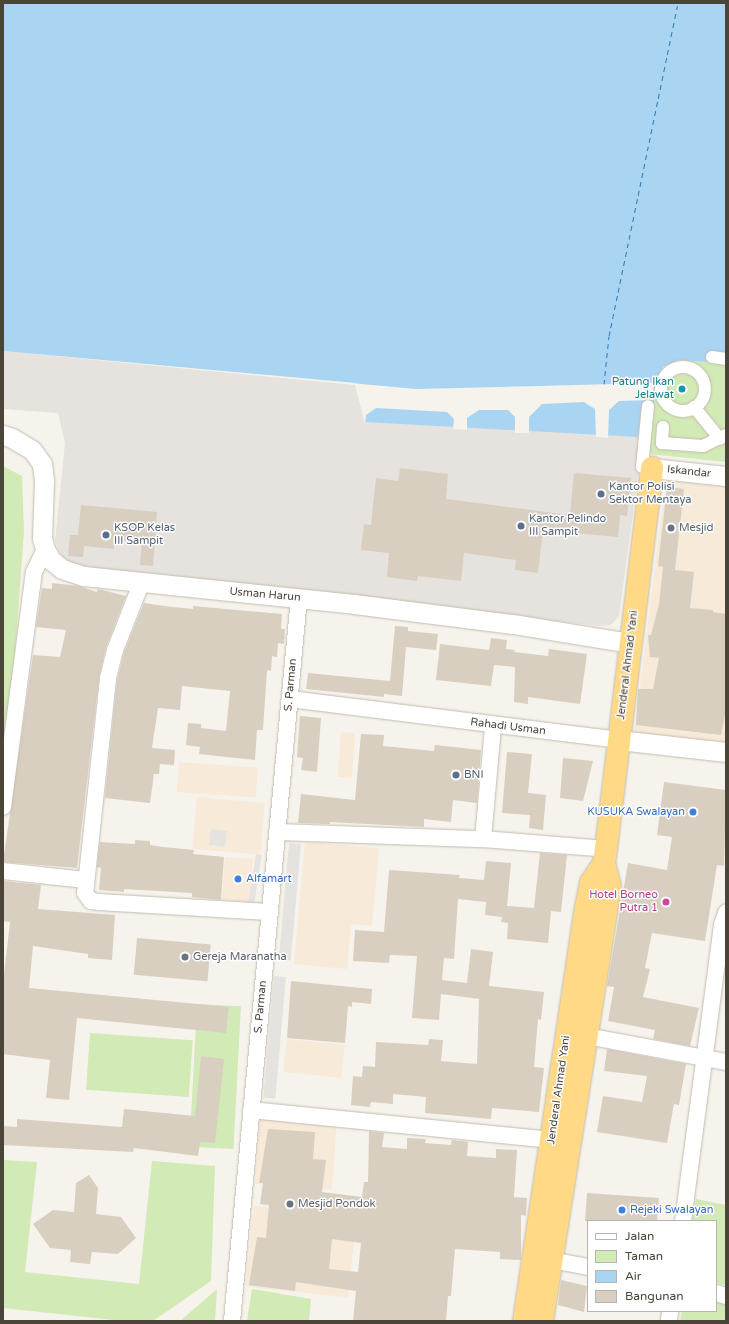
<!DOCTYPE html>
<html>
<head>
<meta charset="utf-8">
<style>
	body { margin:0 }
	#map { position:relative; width:729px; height:1324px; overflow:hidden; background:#f6f3ec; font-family:"Varela Round",sans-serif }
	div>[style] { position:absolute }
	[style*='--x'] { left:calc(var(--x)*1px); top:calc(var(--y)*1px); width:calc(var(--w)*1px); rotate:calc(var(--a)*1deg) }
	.commercial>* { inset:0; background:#f7ead8; transform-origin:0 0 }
	.industrial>* { inset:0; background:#e6e2dd }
	.green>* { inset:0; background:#d2eab5; transform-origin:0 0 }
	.parking>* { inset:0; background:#e5e3e0; transform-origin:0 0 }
	.water>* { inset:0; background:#a9d4f2 }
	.pier>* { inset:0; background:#f6f3ec }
	.ferry>* { height:1px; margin-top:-0.5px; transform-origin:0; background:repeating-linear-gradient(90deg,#2e7ab2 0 5px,transparent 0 9px) }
	.building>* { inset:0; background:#d8cfc1; transform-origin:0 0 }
	.roads { filter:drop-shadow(0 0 1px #c2bbae) drop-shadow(0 0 1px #c2bbae) }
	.pedestrian>* { height:12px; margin:-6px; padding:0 6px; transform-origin:6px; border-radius:6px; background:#fff }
	.pedestrian>.ring { margin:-6px; padding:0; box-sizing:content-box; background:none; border:12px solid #fff; border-radius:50% }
	.minor>* { height:16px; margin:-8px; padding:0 8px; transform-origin:8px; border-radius:8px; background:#fff }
	.tertiary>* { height:19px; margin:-9.5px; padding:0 9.5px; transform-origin:9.5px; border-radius:9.5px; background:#fff }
	.trunk>* { height:22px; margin:-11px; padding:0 11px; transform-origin:11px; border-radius:11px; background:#ffd985 }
	.dots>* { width:11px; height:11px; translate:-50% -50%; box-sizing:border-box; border:2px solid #fff; border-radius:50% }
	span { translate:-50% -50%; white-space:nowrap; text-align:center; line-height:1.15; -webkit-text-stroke:3px #fff; paint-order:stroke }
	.culture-label { font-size:11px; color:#0d838f }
	.right { translate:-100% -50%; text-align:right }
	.street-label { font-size:11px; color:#4b4439 }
	.service-label { font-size:11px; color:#4e5e75 }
	.left { translate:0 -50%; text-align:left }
	.worship-label { font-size:11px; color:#5b616d }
	.shop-label { font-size:11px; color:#366cbe }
	.hotel-label { font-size:11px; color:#b23c85 }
	.frame { position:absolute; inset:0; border:4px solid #4b4439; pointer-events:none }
	.legend { position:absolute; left:587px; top:1220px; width:130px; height:92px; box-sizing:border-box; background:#fff; border:1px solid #b7b4b0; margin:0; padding:5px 7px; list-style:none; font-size:12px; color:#4b4439 }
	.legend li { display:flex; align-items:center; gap:8px; height:20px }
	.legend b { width:20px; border:1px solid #b7b4b0 }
</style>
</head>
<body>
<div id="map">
	<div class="commercial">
		<div style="clip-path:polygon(666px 480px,726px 485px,726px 746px,634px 735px)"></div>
		<div style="left:341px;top:732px;width:14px;height:45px;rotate:4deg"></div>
		<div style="left:179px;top:762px;width:79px;height:30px;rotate:4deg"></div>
		<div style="left:197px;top:797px;width:68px;height:52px;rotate:5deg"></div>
		<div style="clip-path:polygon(305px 842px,379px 848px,372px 926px,351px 924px,347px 969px,294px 964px)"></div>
		<div style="left:225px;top:857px;width:28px;height:43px;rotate:4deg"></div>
		<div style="left:287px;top:1039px;width:58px;height:33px;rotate:6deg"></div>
		<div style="left:260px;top:1116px;width:77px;height:68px;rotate:4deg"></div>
		<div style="left:254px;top:1206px;width:103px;height:81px;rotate:6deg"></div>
	</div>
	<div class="industrial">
		<div style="clip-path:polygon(3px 351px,416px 389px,653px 403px,647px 457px,638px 476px,619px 616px,611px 625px,600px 626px,77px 566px,62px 557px,55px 541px,65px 443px,58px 413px,3px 409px)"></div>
	</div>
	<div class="green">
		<div style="clip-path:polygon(708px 353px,726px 355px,726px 462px,649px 454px,655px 383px,659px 372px,668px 364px,679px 360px,706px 362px)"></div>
		<div style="clip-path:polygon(3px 466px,22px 476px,24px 531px,13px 681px,3px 746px)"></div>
		<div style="left:197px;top:1004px;width:44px;height:143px;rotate:3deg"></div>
		<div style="left:90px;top:1033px;width:103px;height:57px;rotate:4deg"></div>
		<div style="clip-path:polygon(3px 1160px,37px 1162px,25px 1272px,139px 1284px,152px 1161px,215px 1166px,211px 1281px,153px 1321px,123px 1321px,3px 1308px)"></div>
		<div style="clip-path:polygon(696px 1199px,726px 1205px,726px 1285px,716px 1283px,716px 1221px,692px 1221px)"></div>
		<div style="clip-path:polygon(217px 1289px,215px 1321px,180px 1321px)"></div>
		<div style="clip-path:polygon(252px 1289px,311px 1299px,309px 1321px,247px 1321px)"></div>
		<div style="clip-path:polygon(716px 1301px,726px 1303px,726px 1321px,680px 1321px,682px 1311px,716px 1311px)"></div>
	</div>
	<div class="parking">
		<div style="left:211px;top:829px;width:16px;height:16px;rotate:7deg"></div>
		<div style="left:289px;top:843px;width:12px;height:117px;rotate:5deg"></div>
		<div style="left:256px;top:854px;width:6px;height:49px;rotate:9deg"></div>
		<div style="left:274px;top:976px;width:12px;height:122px;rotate:5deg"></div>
	</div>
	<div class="water">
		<div style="clip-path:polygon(3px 3px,726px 3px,726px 355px,708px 353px,706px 362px,679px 360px,663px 367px,655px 383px,654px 403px,642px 403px,638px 437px,365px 422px,366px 415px,356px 383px,3px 351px)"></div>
	</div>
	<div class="pier">
		<div style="clip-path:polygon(3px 351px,416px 389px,654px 383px,653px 400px,619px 401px,609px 410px,608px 438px,596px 437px,595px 409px,584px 402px,542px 404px,529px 417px,529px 433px,515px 433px,515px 417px,508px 410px,479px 410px,467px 418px,467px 430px,453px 429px,454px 419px,447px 412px,376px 408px,366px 415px,365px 424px,355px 385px)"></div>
	</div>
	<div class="ferry">
		<div style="--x:604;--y:384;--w:48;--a:-84.1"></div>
		<div style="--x:609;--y:336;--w:340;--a:-78.3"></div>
	</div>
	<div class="building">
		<div style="clip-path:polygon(400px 468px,448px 474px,446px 499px,562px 514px,570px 514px,574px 473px,631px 478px,627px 516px,620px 515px,618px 537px,543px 530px,538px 573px,515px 570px,516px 560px,464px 553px,461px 581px,418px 576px,417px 581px,387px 577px,389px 553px,361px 550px,364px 524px,371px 525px,376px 478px,398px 481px)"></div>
		<div style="clip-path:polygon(667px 487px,684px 489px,675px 570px,694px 572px,690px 608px,713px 610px,713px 612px,726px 614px,726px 710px,721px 735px,636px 725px,638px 689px,653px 689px,659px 658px,650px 657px,648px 635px,651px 635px,659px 604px,663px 567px,658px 566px)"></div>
		<div style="clip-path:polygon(81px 505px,157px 512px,153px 566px,140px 565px,142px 542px,115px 540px,114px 549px,84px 546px,83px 557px,68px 556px,70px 535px,78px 535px)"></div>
		<div style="clip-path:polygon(52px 583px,79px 586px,97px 592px,98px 589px,126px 596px,106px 647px,99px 677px,77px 868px,3px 862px,33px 655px,60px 657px,66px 630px,36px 627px,42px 588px,52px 589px)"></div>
		<div style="clip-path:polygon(144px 603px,172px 607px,193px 609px,193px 606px,282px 614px,281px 629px,285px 629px,284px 644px,278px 643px,277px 657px,272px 656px,271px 671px,267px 670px,263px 730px,257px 730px,255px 760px,199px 754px,200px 747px,186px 745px,188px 723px,201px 724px,201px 728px,226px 731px,230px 691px,182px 686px,180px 710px,158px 708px,152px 748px,175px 750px,174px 765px,160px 764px,159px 774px,154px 774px,150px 803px,105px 798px,117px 681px,124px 653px)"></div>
		<div style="clip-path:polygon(395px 626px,408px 627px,408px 631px,438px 634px,436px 650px,406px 647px,402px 696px,384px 694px,384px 697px,306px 689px,308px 673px,390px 681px)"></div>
		<div style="clip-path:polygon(491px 638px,507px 640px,506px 649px,515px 650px,514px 652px,548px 656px,549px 649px,587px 654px,580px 704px,528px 697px,528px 704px,514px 702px,515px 667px,494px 665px,491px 686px,436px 680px,440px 644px,489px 650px)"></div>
		<div style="clip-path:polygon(300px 716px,321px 718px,317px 772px,301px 770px,303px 758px,297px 757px)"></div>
		<div style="clip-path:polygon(361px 734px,384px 735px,383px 746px,434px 751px,435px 745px,481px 750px,477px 803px,453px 800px,451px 822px,424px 819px,424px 827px,330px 822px,330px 824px,298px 823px,301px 794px,355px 800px)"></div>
		<div style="clip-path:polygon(507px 752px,532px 754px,528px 793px,546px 795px,543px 830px,529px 828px,530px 815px,502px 813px)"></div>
		<div style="clip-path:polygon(563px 758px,593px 761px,583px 801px,560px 798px)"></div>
		<div style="clip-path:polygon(664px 782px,726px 790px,724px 866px,717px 865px,705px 941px,652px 933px,645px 968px,650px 969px,643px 997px,699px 1008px,690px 1046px,653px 1039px,655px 1030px,608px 1021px,614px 987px,607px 986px,628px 863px,667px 870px,672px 837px,657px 835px)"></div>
		<div style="clip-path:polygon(135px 840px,150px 841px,150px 845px,163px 847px,194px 850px,193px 854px,224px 857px,221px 900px,192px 897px,192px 893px,124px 889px,124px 892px,99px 890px,101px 868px,97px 867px,100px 842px,135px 844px)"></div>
		<div style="clip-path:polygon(540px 853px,567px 855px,561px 912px,551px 911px,548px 943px,507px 939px,508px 923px,501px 922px,502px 917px,485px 915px,486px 902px,458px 899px,454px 959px,444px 958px,442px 980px,467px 983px,471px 949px,493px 952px,489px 986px,544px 992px,541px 1020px,538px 1019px,534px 1067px,544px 1068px,539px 1112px,492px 1108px,491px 1119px,425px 1113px,426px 1097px,393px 1094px,393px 1104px,371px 1102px,370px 1107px,351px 1105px,353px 1076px,362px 1077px,363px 1066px,375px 1067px,376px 1042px,428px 1045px,429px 1039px,443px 1040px,441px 1061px,477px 1064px,479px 999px,441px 994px,439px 1020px,412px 1018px,417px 956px,390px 955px,389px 963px,353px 961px,355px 930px,384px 932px,389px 870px,460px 875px,459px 878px,484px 880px,486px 861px,511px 863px,507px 906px,534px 908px)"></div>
		<div style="clip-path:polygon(3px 881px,41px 885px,38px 909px,115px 915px,112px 960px,88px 958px,88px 954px,33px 946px,29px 988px,229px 1007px,226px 1033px,77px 1018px,69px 1100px,46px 1098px,50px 1060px,3px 1054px,3px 983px,10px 922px,3px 921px)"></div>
		<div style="left:137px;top:938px;width:74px;height:37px;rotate:5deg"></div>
		<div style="clip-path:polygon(291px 981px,372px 989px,371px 1004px,352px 1002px,352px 1007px,348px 1006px,345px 1043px,287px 1038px)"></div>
		<div style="clip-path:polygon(607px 1049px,686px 1064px,679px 1105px,674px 1104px,667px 1143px,597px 1132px,603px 1096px,642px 1102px,647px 1076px,604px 1071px)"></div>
		<div style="clip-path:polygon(201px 1056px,224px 1059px,215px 1143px,200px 1142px,198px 1156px,134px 1148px,133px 1152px,3px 1145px,3px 1126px,17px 1127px,17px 1119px,122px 1127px,124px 1109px,195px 1116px)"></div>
		<div style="clip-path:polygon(evenodd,268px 1129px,315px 1132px,313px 1159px,326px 1160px,322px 1192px,362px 1197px,364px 1182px,368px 1182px,369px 1131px,384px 1133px,382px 1147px,407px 1149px,407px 1138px,426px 1139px,425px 1143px,451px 1145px,452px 1140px,468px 1142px,467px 1156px,496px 1158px,496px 1149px,517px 1150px,514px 1197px,527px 1198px,526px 1216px,521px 1215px,521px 1260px,500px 1259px,500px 1252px,455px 1249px,451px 1296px,448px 1296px,446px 1321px,353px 1321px,356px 1291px,296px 1282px,295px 1291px,249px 1285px,257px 1237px,266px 1238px,269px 1205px,260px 1204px,263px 1183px,259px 1183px,268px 1129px,332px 1239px,361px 1243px,358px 1272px,329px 1269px,332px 1239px)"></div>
		<div style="clip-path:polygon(89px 1175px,98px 1188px,96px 1214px,121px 1217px,136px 1238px,118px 1254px,92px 1252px,90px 1264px,70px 1262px,71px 1250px,50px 1248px,33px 1224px,53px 1210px,74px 1212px,76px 1183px)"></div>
		<div style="clip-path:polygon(587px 1193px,659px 1198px,657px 1221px,585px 1221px)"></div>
		<div style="clip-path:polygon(561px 1280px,587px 1286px,584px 1312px,558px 1305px)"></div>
	</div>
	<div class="roads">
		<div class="pedestrian">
			<div style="--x:712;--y:357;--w:14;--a:8"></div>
			<div class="ring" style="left:661px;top:367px;width:32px;height:32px"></div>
			<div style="--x:694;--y:407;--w:41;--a:50.9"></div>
			<div style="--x:663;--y:427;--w:16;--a:94"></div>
			<div style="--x:662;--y:443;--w:41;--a:4.2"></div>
			<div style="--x:703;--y:446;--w:25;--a:-26"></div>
			<div style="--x:642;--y:467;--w:61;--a:-84.4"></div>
		</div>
		<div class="minor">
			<div style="--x:141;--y:584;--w:71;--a:111.5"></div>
			<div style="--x:115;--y:650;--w:30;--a:104"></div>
			<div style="--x:108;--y:679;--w:215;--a:96.1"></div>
			<div style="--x:85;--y:893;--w:10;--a:53"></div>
			<div style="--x:91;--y:901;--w:8;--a:7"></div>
			<div style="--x:99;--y:902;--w:170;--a:3.4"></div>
			<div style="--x:290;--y:699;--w:332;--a:7.1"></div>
			<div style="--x:3;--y:807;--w:237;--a:-82.5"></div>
			<div style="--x:34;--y:572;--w:25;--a:-64"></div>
			<div style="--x:278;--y:832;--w:205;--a:2"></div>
			<div style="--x:483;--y:839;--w:123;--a:4.6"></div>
			<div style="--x:483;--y:839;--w:113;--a:-84.9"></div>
			<div style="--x:3;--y:871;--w:83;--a:6.2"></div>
			<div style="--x:587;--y:1036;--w:141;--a:10.6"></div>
			<div style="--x:251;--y:1110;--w:302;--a:5.7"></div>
			<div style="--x:683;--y:1221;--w:299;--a:-82.5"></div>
			<div style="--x:722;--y:925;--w:13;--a:-72"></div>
			<div style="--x:541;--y:1258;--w:48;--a:10.8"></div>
			<div style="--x:716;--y:1293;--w:10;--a:17"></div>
			<div style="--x:232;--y:1321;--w:726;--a:-84.71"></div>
			<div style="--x:669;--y:1321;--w:10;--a:-84"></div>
		</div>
		<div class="tertiary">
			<div style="--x:3;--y:435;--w:9;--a:18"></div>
			<div style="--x:12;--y:438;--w:23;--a:31"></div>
			<div style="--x:32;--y:450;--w:17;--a:54"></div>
			<div style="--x:42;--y:464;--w:17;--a:83"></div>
			<div style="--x:44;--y:481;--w:57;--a:92"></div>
			<div style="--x:42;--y:538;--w:11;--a:75"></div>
			<div style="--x:45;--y:549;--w:13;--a:61"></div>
			<div style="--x:51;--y:560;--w:14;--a:39"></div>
			<div style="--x:62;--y:569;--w:23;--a:18"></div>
			<div style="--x:84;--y:576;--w:271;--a:5.9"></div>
			<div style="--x:354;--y:604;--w:160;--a:7.2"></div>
			<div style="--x:513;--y:624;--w:119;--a:9.2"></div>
			<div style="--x:652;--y:468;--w:74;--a:6.2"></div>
			<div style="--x:619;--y:740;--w:108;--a:6.4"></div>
		</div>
		<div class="trunk">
			<div style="--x:524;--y:1321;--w:413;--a:-81.5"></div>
			<div style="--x:585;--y:913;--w:31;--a:-79"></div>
			<div style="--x:591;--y:883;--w:24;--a:-57"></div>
			<div style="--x:604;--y:863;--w:14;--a:-82"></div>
			<div style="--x:606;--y:849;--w:384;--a:-83.1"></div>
			<div style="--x:542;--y:1321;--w:439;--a:-81.1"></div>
			<div style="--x:610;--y:887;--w:25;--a:-104"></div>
		</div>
	</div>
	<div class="dots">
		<div style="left:682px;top:389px;background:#0f9aa8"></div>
		<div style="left:601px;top:494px;background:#5c6f8a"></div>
		<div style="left:521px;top:526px;background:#5c6f8a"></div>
		<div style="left:671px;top:528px;background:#6b7280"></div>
		<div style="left:106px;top:535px;background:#5c6f8a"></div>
		<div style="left:456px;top:775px;background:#5c6f8a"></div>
		<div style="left:693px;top:812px;background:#3f7fe0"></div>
		<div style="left:238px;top:879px;background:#3f7fe0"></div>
		<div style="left:666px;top:902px;background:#d1479c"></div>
		<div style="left:185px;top:957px;background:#6b7280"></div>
		<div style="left:290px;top:1204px;background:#6b7280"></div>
		<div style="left:622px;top:1210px;background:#3f7fe0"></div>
	</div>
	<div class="culture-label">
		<span class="right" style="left:674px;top:389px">Patung Ikan<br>Jelawat</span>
	</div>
	<div class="street-label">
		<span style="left:689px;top:472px;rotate:6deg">Iskandar</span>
		<span style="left:265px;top:595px;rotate:5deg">Usman Harun</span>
		<span style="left:628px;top:665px;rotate:-83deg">Jenderal Ahmad Yani</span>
		<span style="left:291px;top:685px;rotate:-85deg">S. Parman</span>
		<span style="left:508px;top:727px;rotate:7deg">Rahadi Usman</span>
		<span style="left:261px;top:1007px;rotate:-85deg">S. Parman</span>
		<span style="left:559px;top:1090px;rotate:-82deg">Jenderal Ahmad Yani</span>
	</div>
	<div class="service-label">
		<span class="left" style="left:609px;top:494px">Kantor Polisi<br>Sektor Mentaya</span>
		<span class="left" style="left:529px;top:526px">Kantor Pelindo<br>III Sampit</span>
		<span class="left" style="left:114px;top:535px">KSOP Kelas<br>III Sampit</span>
		<span class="left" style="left:464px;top:775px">BNI</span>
	</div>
	<div class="worship-label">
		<span class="left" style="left:679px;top:528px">Mesjid</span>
		<span class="left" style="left:193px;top:957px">Gereja Maranatha</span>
		<span class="left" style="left:298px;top:1204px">Mesjid Pondok</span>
	</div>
	<div class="shop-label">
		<span class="right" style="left:685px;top:812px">KUSUKA Swalayan</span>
		<span class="left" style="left:246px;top:879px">Alfamart</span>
		<span class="left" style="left:630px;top:1210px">Rejeki Swalayan</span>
	</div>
	<div class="hotel-label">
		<span class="right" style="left:658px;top:902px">Hotel Borneo<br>Putra 1</span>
	</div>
	<div class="frame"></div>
	<ul class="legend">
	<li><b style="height:5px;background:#fff"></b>Jalan</li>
	<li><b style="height:11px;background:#d2eab5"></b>Taman</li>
	<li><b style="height:11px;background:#a9d4f2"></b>Air</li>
	<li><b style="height:11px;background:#d8cfc1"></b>Bangunan</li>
	</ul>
</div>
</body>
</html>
